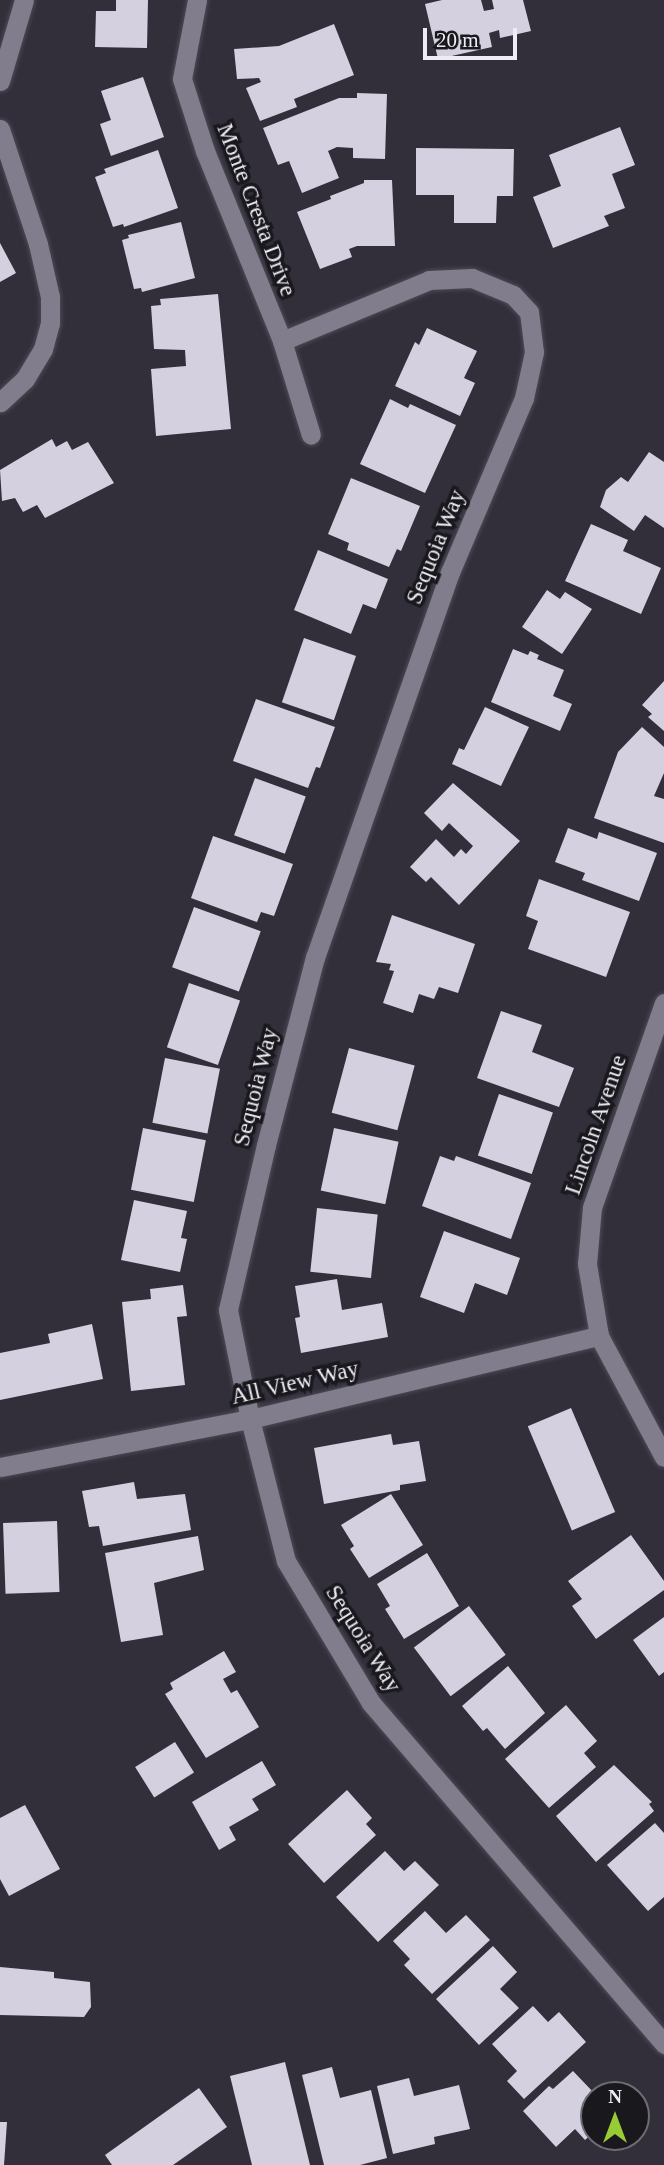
<!DOCTYPE html>
<html>
<head>
<meta charset="utf-8">
<style>
	body { margin:0 }
	#map { position:relative; width:664px; height:2165px; overflow:hidden; background:#322f3b; font-family:"Times New Roman",serif }
	div>[style] { position:absolute }
	[style*='--x'] { left:calc(var(--x)*1px); top:calc(var(--y)*1px); width:calc(var(--w)*1px); rotate:calc(var(--a)*1deg) }
	.building>* { inset:0; background:#d4d0e0; transform-origin:0 0 }
	.roads { filter:drop-shadow(0 0 2px #4d4a54) drop-shadow(0 0 2px #4d4a54) }
	.minor>* { height:19px; margin:-9.5px; padding:0 9.5px; transform-origin:9.5px; border-radius:9.5px; background:#817d8c }
	span { translate:-50% -50%; white-space:nowrap; text-align:center; line-height:1.15; -webkit-text-stroke:7px #19181d; paint-order:stroke }
	.street-label { font-size:23px; color:#edebf3 }
	.north { position:absolute; left:580px; top:2081px; width:70px; height:70px; box-sizing:border-box; background:#19181d; border:2px solid #6e6c73; border-radius:50%; rotate:0deg; font-size:19px; font-weight:700; line-height:28px; text-align:center; color:#edebf3 }
	.north::after { content:''; display:block; margin:auto; width:24px; height:32px; background:#99cb36; clip-path:polygon(50% 0,100% 100%,50% 72%,0 100%) }
	.scale { position:absolute; left:423px; top:28px; width:94px; height:32px; box-sizing:border-box; border:4px solid #edebf3; border-top:0; padding-left:9px; font-size:21px; line-height:24px; white-space:nowrap; color:#edebf3; -webkit-text-stroke:5px #19181d; paint-order:stroke }
</style>
</head>
<body>
<div id="map">
	<div class="building">
		<div style="clip-path:polygon(116px 0,148px 0,147px 48px,95px 47px,96px 11px,116px 11px)"></div>
		<div style="clip-path:polygon(442px 0,481px 0,484px 11px,494px 9px,492px 0,523px 0,531px 31px,500px 38px,499px 30px,489px 33px,492px 47px,438px 59px,425px 4px)"></div>
		<div style="clip-path:polygon(334px 24px,354px 75px,294px 99px,297px 107px,260px 121px,246px 88px,261px 82px,259px 78px,237px 79px,234px 49px,279px 46px)"></div>
		<div style="clip-path:polygon(143px 77px,164px 137px,111px 156px,100px 124px,111px 120px,101px 91px)"></div>
		<div style="clip-path:polygon(357px 93px,387px 94px,385px 159px,353px 158px,353px 148px,337px 147px,328px 151px,339px 178px,302px 193px,289px 161px,278px 165px,263px 128px,339px 98px,357px 98px)"></div>
		<div style="clip-path:polygon(620px 127px,635px 165px,612px 174px,625px 208px,604px 216px,609px 226px,553px 248px,533px 197px,561px 186px,549px 155px)"></div>
		<div style="clip-path:polygon(416px 148px,514px 149px,513px 196px,497px 196px,496px 223px,454px 223px,454px 195px,416px 195px)"></div>
		<div style="clip-path:polygon(158px 150px,178px 208px,124px 227px,123px 224px,113px 227px,95px 177px,106px 173px,104px 169px)"></div>
		<div style="clip-path:polygon(364px 180px,392px 180px,395px 246px,357px 246px,349px 249px,352px 257px,320px 269px,297px 212px,331px 199px,330px 196px,364px 183px)"></div>
		<div style="clip-path:polygon(181px 222px,195px 278px,142px 292px,141px 288px,134px 289px,122px 240px,129px 238px,128px 235px)"></div>
		<div style="clip-path:polygon(0 243px,16px 273px,0 282px)"></div>
		<div style="clip-path:polygon(218px 294px,231px 429px,156px 436px,151px 369px,186px 366px,185px 350px,154px 349px,151px 306px,161px 305px,160px 299px)"></div>
		<div style="clip-path:polygon(427px 328px,477px 351px,464px 378px,475px 383px,460px 416px,395px 386px,415px 342px,419px 345px)"></div>
		<div style="clip-path:polygon(390px 399px,408px 408px,410px 404px,456px 425px,425px 493px,360px 464px)"></div>
		<div style="clip-path:polygon(52px 439px,56px 447px,67px 441px,72px 450px,88px 442px,114px 483px,45px 518px,37px 505px,23px 512px,15px 498px,2px 501px,0 470px)"></div>
		<div style="clip-path:polygon(649px 452px,664px 462px,664px 528px,645px 515px,634px 531px,600px 507px,606px 490px,621px 477px,628px 482px)"></div>
		<div style="clip-path:polygon(351px 478px,420px 506px,401px 551px,397px 549px,389px 567px,347px 550px,349px 543px,328px 534px)"></div>
		<div style="clip-path:polygon(591px 524px,628px 540px,623px 551px,661px 568px,641px 614px,565px 581px)"></div>
		<div style="clip-path:polygon(318px 550px,388px 579px,376px 609px,363px 604px,351px 634px,294px 610px)"></div>
		<div style="clip-path:polygon(547px 590px,560px 599px,565px 592px,592px 609px,562px 654px,522px 627px)"></div>
		<div style="left:304px;top:638px;width:55px;height:68px;rotate:19deg"></div>
		<div style="clip-path:polygon(513px 649px,528px 655px,530px 651px,539px 655px,537px 659px,564px 670px,553px 696px,572px 704px,560px 731px,491px 702px)"></div>
		<div style="clip-path:polygon(664px 681px,664px 731px,648px 717px,652px 714px,642px 705px)"></div>
		<div style="clip-path:polygon(256px 699px,335px 727px,320px 768px,316px 767px,308px 788px,233px 761px)"></div>
		<div style="clip-path:polygon(485px 707px,529px 727px,501px 786px,452px 764px,459px 748px,464px 750px)"></div>
		<div style="clip-path:polygon(642px 727px,664px 747px,664px 773px,654px 796px,664px 799px,664px 843px,594px 818px,618px 752px)"></div>
		<div style="left:255px;top:778px;width:54px;height:61px;rotate:20deg"></div>
		<div style="clip-path:polygon(453px 783px,520px 841px,459px 905px,431px 877px,426px 882px,410px 867px,436px 839px,454px 857px,461px 849px,466px 854px,473px 846px,449px 823px,442px 831px,424px 813px)"></div>
		<div style="clip-path:polygon(568px 828px,597px 839px,599px 832px,657px 853px,639px 901px,582px 880px,585px 873px,555px 862px)"></div>
		<div style="clip-path:polygon(213px 836px,293px 864px,274px 916px,261px 912px,257px 922px,191px 898px)"></div>
		<div style="clip-path:polygon(539px 879px,630px 912px,606px 977px,528px 949px,538px 921px,526px 916px)"></div>
		<div style="left:194px;top:907px;width:71px;height:64px;rotate:20deg"></div>
		<div style="clip-path:polygon(392px 915px,475px 944px,458px 993px,439px 987px,434px 999px,419px 994px,413px 1013px,383px 1003px,394px 971px,389px 970px,391px 964px,376px 962px)"></div>
		<div style="left:189px;top:983px;width:54px;height:68px;rotate:19deg"></div>
		<div style="clip-path:polygon(501px 1011px,542px 1025px,532px 1052px,574px 1068px,559px 1107px,477px 1078px)"></div>
		<div style="left:349px;top:1048px;width:68px;height:67px;rotate:15deg"></div>
		<div style="left:165px;top:1058px;width:56px;height:66px;rotate:11deg"></div>
		<div style="left:499px;top:1094px;width:57px;height:65px;rotate:19deg"></div>
		<div style="left:143px;top:1128px;width:64px;height:63px;rotate:11deg"></div>
		<div style="left:334px;top:1128px;width:66px;height:64px;rotate:12deg"></div>
		<div style="clip-path:polygon(440px 1156px,454px 1161px,456px 1156px,531px 1183px,511px 1239px,422px 1206px)"></div>
		<div style="clip-path:polygon(134px 1200px,187px 1211px,181px 1238px,187px 1239px,180px 1272px,121px 1260px)"></div>
		<div style="left:317px;top:1208px;width:61px;height:64px;rotate:6deg"></div>
		<div style="clip-path:polygon(444px 1231px,520px 1258px,507px 1295px,475px 1283px,464px 1313px,420px 1297px)"></div>
		<div style="clip-path:polygon(337px 1279px,342px 1310px,382px 1303px,388px 1337px,301px 1353px,295px 1318px,300px 1317px,295px 1286px)"></div>
		<div style="clip-path:polygon(183px 1285px,187px 1316px,177px 1317px,185px 1385px,131px 1391px,122px 1302px,151px 1299px,150px 1289px)"></div>
		<div style="clip-path:polygon(92px 1324px,103px 1379px,0 1400px,0 1353px,50px 1343px,48px 1334px)"></div>
		<div style="left:571px;top:1408px;width:113px;height:47px;rotate:67deg"></div>
		<div style="clip-path:polygon(391px 1434px,393px 1445px,419px 1441px,426px 1481px,400px 1485px,400px 1490px,324px 1504px,314px 1448px)"></div>
		<div style="clip-path:polygon(134px 1482px,137px 1499px,185px 1494px,191px 1530px,103px 1546px,99px 1526px,89px 1527px,82px 1491px)"></div>
		<div style="clip-path:polygon(391px 1494px,423px 1545px,369px 1578px,350px 1549px,354px 1546px,341px 1525px)"></div>
		<div style="left:57px;top:1521px;width:71px;height:54px;rotate:88deg"></div>
		<div style="clip-path:polygon(631px 1535px,664px 1581px,664px 1590px,596px 1639px,572px 1606px,582px 1599px,568px 1581px)"></div>
		<div style="clip-path:polygon(198px 1536px,204px 1570px,154px 1583px,163px 1635px,121px 1642px,105px 1553px)"></div>
		<div style="clip-path:polygon(427px 1553px,459px 1606px,404px 1639px,385px 1609px,390px 1606px,377px 1584px)"></div>
		<div style="left:469px;top:1606px;width:61px;height:69px;rotate:53deg"></div>
		<div style="clip-path:polygon(664px 1617px,664px 1672px,659px 1676px,633px 1640px)"></div>
		<div style="clip-path:polygon(224px 1651px,236px 1672px,223px 1679px,231px 1693px,237px 1690px,259px 1727px,206px 1758px,165px 1694px,173px 1689px,170px 1683px)"></div>
		<div style="clip-path:polygon(508px 1666px,545px 1713px,505px 1749px,487px 1728px,483px 1731px,462px 1706px)"></div>
		<div style="clip-path:polygon(566px 1705px,597px 1741px,584px 1753px,596px 1767px,549px 1808px,505px 1759px)"></div>
		<div style="left:175px;top:1742px;width:36px;height:47px;rotate:58deg"></div>
		<div style="clip-path:polygon(262px 1761px,276px 1785px,252px 1799px,259px 1810px,229px 1827px,236px 1840px,219px 1850px,192px 1802px)"></div>
		<div style="clip-path:polygon(614px 1765px,652px 1802px,649px 1804px,654px 1811px,596px 1862px,556px 1816px)"></div>
		<div style="clip-path:polygon(347px 1790px,372px 1818px,366px 1824px,376px 1835px,324px 1883px,288px 1844px)"></div>
		<div style="clip-path:polygon(25px 1805px,60px 1869px,9px 1896px,0 1879px,0 1818px)"></div>
		<div style="clip-path:polygon(655px 1823px,664px 1833px,664px 1897px,648px 1911px,607px 1865px)"></div>
		<div style="clip-path:polygon(385px 1851px,404px 1871px,415px 1861px,439px 1885px,378px 1942px,336px 1897px)"></div>
		<div style="clip-path:polygon(425px 1911px,446px 1933px,466px 1915px,490px 1940px,432px 1994px,404px 1965px,410px 1959px,393px 1941px)"></div>
		<div style="clip-path:polygon(493px 1946px,517px 1972px,500px 1989px,519px 2008px,479px 2045px,436px 1999px)"></div>
		<div style="clip-path:polygon(0 1967px,54px 1972px,54px 1978px,90px 1982px,91px 2007px,84px 2017px,0 2015px)"></div>
		<div style="clip-path:polygon(533px 2006px,548px 2022px,559px 2012px,586px 2042px,524px 2099px,507px 2081px,517px 2071px,492px 2044px)"></div>
		<div style="clip-path:polygon(285px 2062px,310px 2165px,252px 2165px,230px 2076px)"></div>
		<div style="clip-path:polygon(332px 2067px,340px 2098px,371px 2090px,387px 2158px,360px 2165px,324px 2165px,302px 2075px)"></div>
		<div style="clip-path:polygon(573px 2071px,596px 2095px,594px 2132px,585px 2140px,575px 2129px,556px 2147px,523px 2111px,549px 2086px,553px 2089px)"></div>
		<div style="clip-path:polygon(409px 2078px,414px 2096px,459px 2085px,470px 2129px,434px 2137px,435px 2144px,393px 2154px,377px 2086px)"></div>
		<div style="clip-path:polygon(199px 2088px,227px 2127px,173px 2165px,112px 2165px,105px 2155px)"></div>
		<div style="clip-path:polygon(0 2122px,7px 2122px,4px 2165px,0 2165px)"></div>
	</div>
	<div class="roads">
		<div class="minor">
			<div style="--x:197;--y:0;--w:80;--a:100.8"></div>
			<div style="--x:182;--y:79;--w:76;--a:72.3"></div>
			<div style="--x:205;--y:151;--w:205;--a:67.9"></div>
			<div style="--x:282;--y:341;--w:98;--a:72.9"></div>
			<div style="--x:0;--y:81;--w:84;--a:-73.5"></div>
			<div style="--x:0;--y:129;--w:121;--a:71.7"></div>
			<div style="--x:38;--y:244;--w:54;--a:77.2"></div>
			<div style="--x:50;--y:297;--w:26;--a:90"></div>
			<div style="--x:50;--y:323;--w:27;--a:105"></div>
			<div style="--x:43;--y:349;--w:35;--a:121"></div>
			<div style="--x:25;--y:379;--w:34;--a:137"></div>
			<div style="--x:282;--y:341;--w:159;--a:-22.5"></div>
			<div style="--x:429;--y:280;--w:43;--a:-2.7"></div>
			<div style="--x:472;--y:278;--w:44;--a:22.5"></div>
			<div style="--x:513;--y:295;--w:23;--a:47"></div>
			<div style="--x:529;--y:312;--w:40;--a:82.9"></div>
			<div style="--x:534;--y:352;--w:47;--a:102.3"></div>
			<div style="--x:524;--y:398;--w:189;--a:113"></div>
			<div style="--x:450;--y:572;--w:408;--a:109.3"></div>
			<div style="--x:315;--y:957;--w:194;--a:104.6"></div>
			<div style="--x:266;--y:1145;--w:169;--a:103"></div>
			<div style="--x:228;--y:1310;--w:111;--a:78.6"></div>
			<div style="--x:250;--y:1419;--w:146;--a:75.8"></div>
			<div style="--x:286;--y:1561;--w:165;--a:59.1"></div>
			<div style="--x:371;--y:1703;--w:450;--a:49.3"></div>
			<div style="--x:664;--y:1003;--w:216;--a:109.4"></div>
			<div style="--x:592;--y:1207;--w:57;--a:95"></div>
			<div style="--x:587;--y:1264;--w:73;--a:80.5"></div>
			<div style="--x:599;--y:1336;--w:137;--a:61.8"></div>
			<div style="--x:0;--y:1467;--w:255;--a:-10.9"></div>
			<div style="--x:250;--y:1419;--w:359;--a:-13.4"></div>
		</div>
	</div>
	<div class="street-label">
		<span style="left:256px;top:210px;rotate:69deg">Monte Cresta Drive</span>
		<span style="left:436px;top:547px;rotate:-68deg">Sequoia Way</span>
		<span style="left:256px;top:1087px;rotate:-76deg">Sequoia Way</span>
		<span style="left:596px;top:1125px;rotate:-71deg">Lincoln Avenue</span>
		<span style="left:295px;top:1383px;rotate:-13deg">All View Way</span>
		<span style="left:363px;top:1639px;rotate:58deg">Sequoia Way</span>
	</div>
	<div class="north">N</div>
	<div class="scale">20 m</div>
</div>
</body>
</html>
